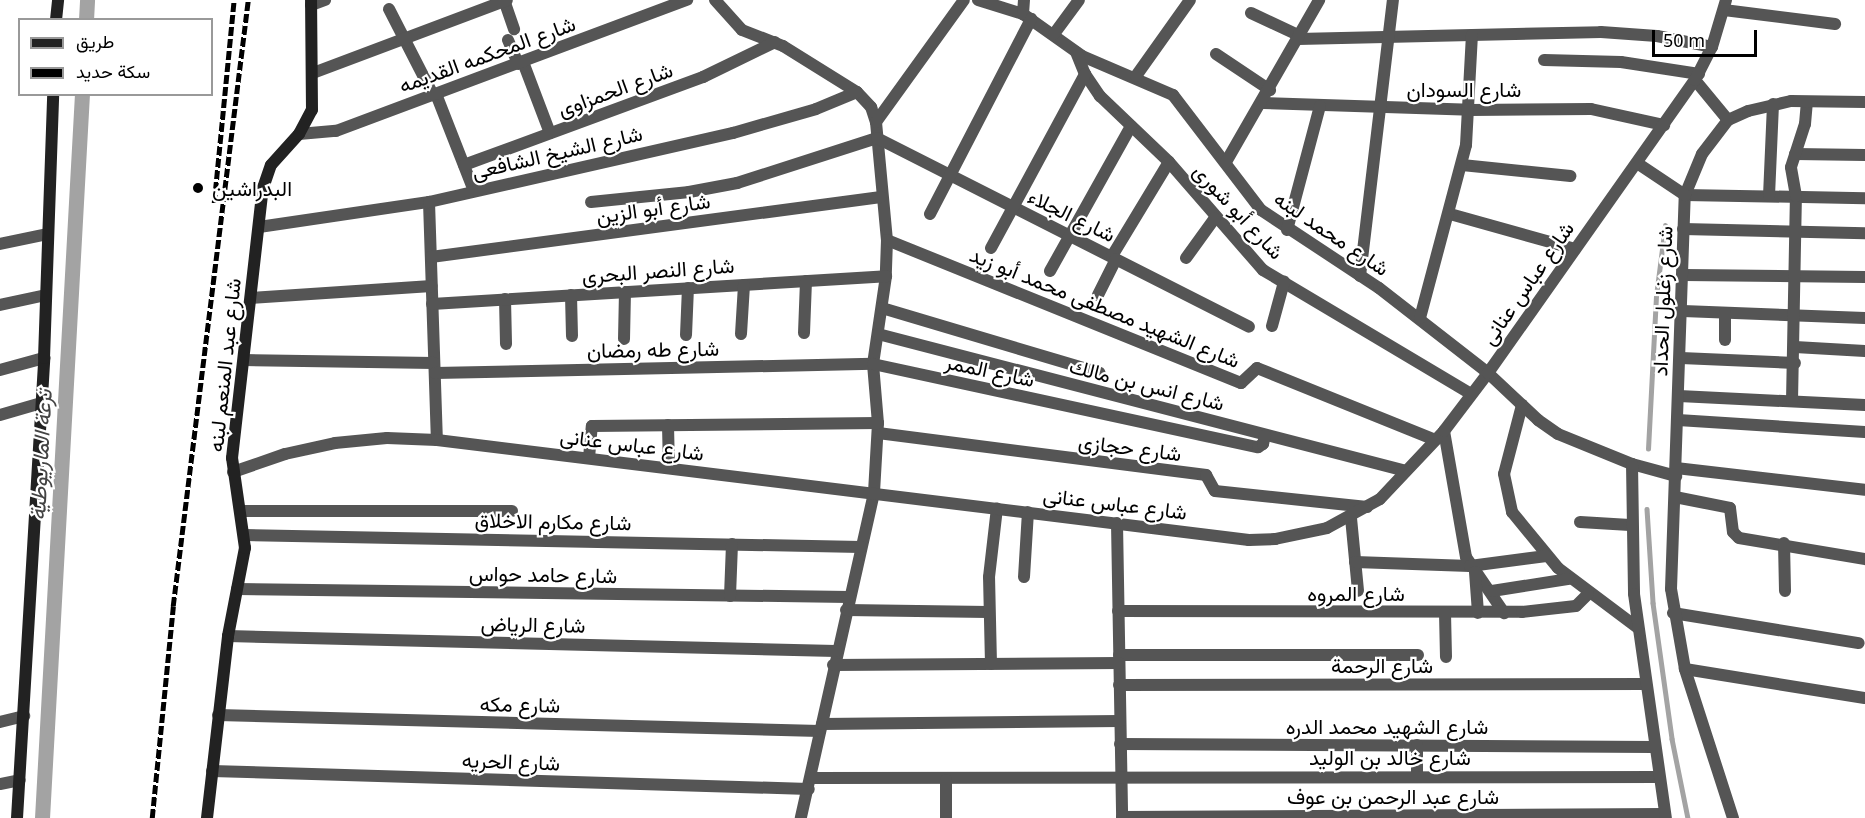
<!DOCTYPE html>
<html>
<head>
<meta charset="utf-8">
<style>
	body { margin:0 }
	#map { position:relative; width:1865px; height:818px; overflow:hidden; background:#fff; font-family:"Noto Sans",Vazirmatn,sans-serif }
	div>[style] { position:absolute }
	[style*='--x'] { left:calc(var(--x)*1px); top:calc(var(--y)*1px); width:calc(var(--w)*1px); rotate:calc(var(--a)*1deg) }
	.stream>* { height:4.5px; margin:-2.25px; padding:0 2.25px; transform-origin:2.25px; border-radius:2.25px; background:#a3a3a3 }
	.canal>* { height:15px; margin:-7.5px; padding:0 7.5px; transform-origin:7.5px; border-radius:7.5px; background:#a3a3a3 }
	.minor>* { height:12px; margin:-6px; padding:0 6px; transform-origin:6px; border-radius:6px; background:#555 }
	.tertiary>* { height:12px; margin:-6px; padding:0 6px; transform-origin:6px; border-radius:6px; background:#555 }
	.secondary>* { height:12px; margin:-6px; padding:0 6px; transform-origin:6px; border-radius:6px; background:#222 }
	.rail>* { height:4.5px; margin-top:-2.25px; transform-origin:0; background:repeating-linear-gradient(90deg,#000 0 9px,transparent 0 12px) }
	.dots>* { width:16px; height:16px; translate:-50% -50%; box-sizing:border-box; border:3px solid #fff; border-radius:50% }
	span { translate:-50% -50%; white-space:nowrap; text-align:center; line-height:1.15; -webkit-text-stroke:4.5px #fff; paint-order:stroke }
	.street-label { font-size:21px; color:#000 }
	.poi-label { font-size:21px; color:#000 }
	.left { translate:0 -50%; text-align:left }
	.water-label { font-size:22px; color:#444; font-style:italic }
	.legend { position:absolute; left:18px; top:18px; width:195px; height:78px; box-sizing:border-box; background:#fff; border:2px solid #999; margin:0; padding:8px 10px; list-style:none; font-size:18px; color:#000 }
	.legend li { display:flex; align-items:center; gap:12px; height:30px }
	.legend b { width:30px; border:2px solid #999 }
	.scale { position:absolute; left:1652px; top:30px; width:105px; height:27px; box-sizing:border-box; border:3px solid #000; border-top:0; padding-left:8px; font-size:18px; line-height:21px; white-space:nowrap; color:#000; -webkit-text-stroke:4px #fff; paint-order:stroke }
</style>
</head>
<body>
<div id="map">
	<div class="stream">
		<div style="--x:1648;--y:449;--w:153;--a:-87"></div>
		<div style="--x:1656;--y:296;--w:71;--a:-82.7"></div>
		<div style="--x:1647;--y:509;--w:94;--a:86.3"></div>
		<div style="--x:1653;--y:603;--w:137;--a:82"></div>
		<div style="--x:1672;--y:739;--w:81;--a:78.6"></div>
	</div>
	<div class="canal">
		<div style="--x:86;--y:20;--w:20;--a:-87"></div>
		<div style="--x:42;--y:818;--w:725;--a:-86.84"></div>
	</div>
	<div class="minor">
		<div style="--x:504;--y:0;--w:31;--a:71"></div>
		<div style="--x:715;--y:0;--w:40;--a:48"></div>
		<div style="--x:742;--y:30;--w:44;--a:21.3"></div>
		<div style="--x:783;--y:46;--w:87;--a:31.9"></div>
		<div style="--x:857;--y:92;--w:21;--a:47"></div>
		<div style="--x:871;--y:107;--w:16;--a:72"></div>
		<div style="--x:876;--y:122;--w:119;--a:84.7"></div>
		<div style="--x:887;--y:240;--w:36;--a:92"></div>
		<div style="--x:886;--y:276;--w:89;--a:98.4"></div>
		<div style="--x:873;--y:364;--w:59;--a:85.2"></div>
		<div style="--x:878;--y:423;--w:70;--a:93.3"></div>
		<div style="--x:874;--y:493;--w:333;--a:102.7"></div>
		<div style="--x:978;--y:0;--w:47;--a:17.3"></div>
		<div style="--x:1023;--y:14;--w:72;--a:35.4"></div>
		<div style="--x:1082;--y:56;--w:99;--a:23.2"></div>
		<div style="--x:1173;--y:95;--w:145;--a:52.6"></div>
		<div style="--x:1261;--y:210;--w:141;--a:33.5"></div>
		<div style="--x:1379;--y:288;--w:138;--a:37.9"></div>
		<div style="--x:311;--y:5;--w:15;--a:-20"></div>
		<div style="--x:389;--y:9;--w:97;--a:62.9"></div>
		<div style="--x:1724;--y:10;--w:112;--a:7.2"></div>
		<div style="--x:1251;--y:13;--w:54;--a:25.1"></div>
		<div style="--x:1023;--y:14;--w:14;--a:-86"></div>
		<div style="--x:1054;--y:34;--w:42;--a:-53.7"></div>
		<div style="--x:1298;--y:39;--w:303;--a:-1.3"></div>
		<div style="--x:1601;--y:32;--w:56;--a:4.1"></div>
		<div style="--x:1657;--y:36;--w:56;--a:11.3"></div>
		<div style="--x:508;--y:40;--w:26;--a:67"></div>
		<div style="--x:1076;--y:52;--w:24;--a:68"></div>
		<div style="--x:1085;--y:74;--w:27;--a:56"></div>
		<div style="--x:1100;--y:96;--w:95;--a:43.7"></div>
		<div style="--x:1169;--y:162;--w:143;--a:49"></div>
		<div style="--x:1263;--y:270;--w:242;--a:30.8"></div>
		<div style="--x:1216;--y:54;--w:65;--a:33.7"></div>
		<div style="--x:1544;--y:60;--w:77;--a:1.5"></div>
		<div style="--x:1621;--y:62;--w:79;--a:8.7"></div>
		<div style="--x:523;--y:62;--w:76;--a:69.2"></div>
		<div style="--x:313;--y:73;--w:207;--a:-20.6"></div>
		<div style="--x:1136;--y:76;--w:93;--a:-54.6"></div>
		<div style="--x:436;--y:94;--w:104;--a:68.6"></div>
		<div style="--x:1263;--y:103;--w:207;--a:1.9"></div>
		<div style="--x:1470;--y:110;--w:121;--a:-0.5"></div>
		<div style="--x:1591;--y:109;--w:75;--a:12.4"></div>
		<div style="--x:876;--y:122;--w:150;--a:-54.2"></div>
		<div style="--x:299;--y:134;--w:37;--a:-5"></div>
		<div style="--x:336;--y:131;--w:375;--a:-20.5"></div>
		<div style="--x:1795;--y:154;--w:70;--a:0.8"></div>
		<div style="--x:1226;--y:162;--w:187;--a:-60.1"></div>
		<div style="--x:464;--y:165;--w:255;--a:-20.2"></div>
		<div style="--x:703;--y:77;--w:80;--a:-25.9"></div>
		<div style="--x:1462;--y:165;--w:109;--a:5.8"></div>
		<div style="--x:1685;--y:195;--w:180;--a:1"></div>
		<div style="--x:1769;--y:196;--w:92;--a:-87.5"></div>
		<div style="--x:429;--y:202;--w:238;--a:88.1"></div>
		<div style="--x:591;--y:202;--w:99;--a:-5.8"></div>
		<div style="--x:689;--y:192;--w:49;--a:-10.6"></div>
		<div style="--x:737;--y:183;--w:147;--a:-17.8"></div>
		<div style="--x:877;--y:138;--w:417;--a:26.9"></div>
		<div style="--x:930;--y:214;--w:220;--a:-62.6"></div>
		<div style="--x:1450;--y:214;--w:130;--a:15.6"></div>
		<div style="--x:259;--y:227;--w:172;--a:-8.4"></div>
		<div style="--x:429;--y:202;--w:312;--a:-12.8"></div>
		<div style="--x:733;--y:133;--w:86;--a:-16.1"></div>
		<div style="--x:816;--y:109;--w:44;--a:-22.5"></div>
		<div style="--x:1683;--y:229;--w:182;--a:1.3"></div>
		<div style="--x:1287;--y:230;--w:128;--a:-75.1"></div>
		<div style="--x:887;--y:240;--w:382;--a:22"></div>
		<div style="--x:1241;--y:383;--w:22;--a:-43"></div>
		<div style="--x:1257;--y:368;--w:192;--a:22"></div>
		<div style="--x:0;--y:244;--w:48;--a:-12"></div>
		<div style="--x:991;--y:248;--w:198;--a:-61.6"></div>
		<div style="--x:1112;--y:256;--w:110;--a:-58.8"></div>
		<div style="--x:431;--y:257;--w:454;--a:-7.6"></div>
		<div style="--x:1186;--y:258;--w:49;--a:-54.1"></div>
		<div style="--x:1050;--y:271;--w:166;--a:-60.8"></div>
		<div style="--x:1684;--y:275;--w:181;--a:0.6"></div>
		<div style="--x:1360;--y:276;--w:278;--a:-83.2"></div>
		<div style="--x:571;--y:295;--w:41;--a:88.6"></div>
		<div style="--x:1098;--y:295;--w:40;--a:-63.4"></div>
		<div style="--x:251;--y:298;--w:181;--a:-3.8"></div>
		<div style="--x:505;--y:299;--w:45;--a:88.7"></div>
		<div style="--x:432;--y:304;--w:455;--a:-3.5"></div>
		<div style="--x:0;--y:305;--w:47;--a:-12.3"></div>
		<div style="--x:882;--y:308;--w:227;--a:16.6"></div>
		<div style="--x:1683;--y:311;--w:182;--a:2.2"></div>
		<div style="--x:1420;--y:318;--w:179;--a:-75.1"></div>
		<div style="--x:1466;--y:145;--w:110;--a:-86.9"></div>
		<div style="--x:1272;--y:326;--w:46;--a:-74.7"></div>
		<div style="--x:804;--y:333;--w:52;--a:-87.8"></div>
		<div style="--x:741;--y:334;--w:49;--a:-86.5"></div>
		<div style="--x:878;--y:334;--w:545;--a:14.55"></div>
		<div style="--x:686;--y:335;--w:47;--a:-87.6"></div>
		<div style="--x:624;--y:339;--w:47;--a:-88.8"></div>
		<div style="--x:1725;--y:340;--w:27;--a:-90"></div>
		<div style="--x:1795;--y:347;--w:70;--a:3.3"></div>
		<div style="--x:1681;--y:358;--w:114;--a:2.5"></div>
		<div style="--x:244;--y:360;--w:190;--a:0.9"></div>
		<div style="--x:0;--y:370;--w:46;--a:-15.3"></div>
		<div style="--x:435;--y:373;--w:438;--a:-1.2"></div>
		<div style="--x:873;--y:364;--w:394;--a:12.2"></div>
		<div style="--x:1258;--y:447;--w:6;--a:-31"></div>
		<div style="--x:1263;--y:444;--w:9;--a:-77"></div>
		<div style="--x:1679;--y:396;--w:186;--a:2.8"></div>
		<div style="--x:1792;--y:401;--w:205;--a:-88.9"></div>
		<div style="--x:1796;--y:196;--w:29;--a:-100"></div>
		<div style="--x:1791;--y:167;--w:45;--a:-72"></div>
		<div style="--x:1805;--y:124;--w:22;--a:-85"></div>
		<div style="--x:1522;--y:405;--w:71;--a:104.6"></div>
		<div style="--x:1504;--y:474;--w:39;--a:78"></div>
		<div style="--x:1512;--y:512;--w:72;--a:50.6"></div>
		<div style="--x:1558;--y:568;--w:100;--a:36.9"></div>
		<div style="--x:0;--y:415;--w:43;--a:-16.3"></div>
		<div style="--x:1678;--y:420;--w:187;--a:3.7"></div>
		<div style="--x:668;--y:425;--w:43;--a:88.7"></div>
		<div style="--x:1444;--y:431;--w:128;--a:80.1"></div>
		<div style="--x:1466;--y:557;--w:68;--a:55.8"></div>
		<div style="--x:878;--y:433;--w:331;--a:7.3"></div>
		<div style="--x:1206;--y:475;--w:18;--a:61"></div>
		<div style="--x:1215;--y:491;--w:153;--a:6"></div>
		<div style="--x:589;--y:458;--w:32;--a:-85"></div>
		<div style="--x:592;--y:426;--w:286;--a:-0.6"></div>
		<div style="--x:1632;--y:464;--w:46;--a:15.3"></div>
		<div style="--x:1676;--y:468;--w:190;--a:6.6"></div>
		<div style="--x:1675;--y:497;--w:56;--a:11.3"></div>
		<div style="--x:1730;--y:508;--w:24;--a:83"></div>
		<div style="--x:1733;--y:532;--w:8;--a:45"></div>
		<div style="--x:1739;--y:538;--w:128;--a:9.5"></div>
		<div style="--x:241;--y:511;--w:271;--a:0"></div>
		<div style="--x:1351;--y:518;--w:73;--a:84.5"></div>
		<div style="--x:1580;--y:522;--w:50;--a:3.4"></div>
		<div style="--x:1117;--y:523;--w:295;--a:89"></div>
		<div style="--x:245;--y:535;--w:616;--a:1.12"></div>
		<div style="--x:1784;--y:543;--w:48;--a:88.8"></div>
		<div style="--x:1355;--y:562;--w:115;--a:2"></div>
		<div style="--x:1470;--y:566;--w:77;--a:-7.5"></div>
		<div style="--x:1475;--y:572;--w:41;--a:85.8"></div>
		<div style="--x:1024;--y:577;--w:65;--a:-86.5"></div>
		<div style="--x:237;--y:589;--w:612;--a:0.75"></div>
		<div style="--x:1492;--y:591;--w:78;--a:-8.9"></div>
		<div style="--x:730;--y:596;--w:52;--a:-87.8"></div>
		<div style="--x:846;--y:610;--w:142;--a:0.8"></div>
		<div style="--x:1118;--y:611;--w:404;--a:0.1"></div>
		<div style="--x:1522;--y:612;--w:54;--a:-6.3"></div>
		<div style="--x:1576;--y:606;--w:17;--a:-45"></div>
		<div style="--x:1445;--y:613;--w:44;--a:88.7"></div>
		<div style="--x:1673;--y:613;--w:188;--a:9.2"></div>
		<div style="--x:228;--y:636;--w:608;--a:1.41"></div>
		<div style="--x:1119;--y:655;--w:299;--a:0"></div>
		<div style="--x:991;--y:664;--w:87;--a:-91.3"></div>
		<div style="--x:989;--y:577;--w:69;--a:-83.4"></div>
		<div style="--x:833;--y:665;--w:286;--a:-0.4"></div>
		<div style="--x:1685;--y:669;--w:182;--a:9.2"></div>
		<div style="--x:1119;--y:685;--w:525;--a:-0.11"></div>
		<div style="--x:218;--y:715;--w:602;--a:1.52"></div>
		<div style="--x:0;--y:722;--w:25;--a:-14"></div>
		<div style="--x:822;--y:724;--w:298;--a:-0.6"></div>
		<div style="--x:1120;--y:744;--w:533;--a:0.32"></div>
		<div style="--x:1417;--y:745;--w:31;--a:90"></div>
		<div style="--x:212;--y:771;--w:597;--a:1.73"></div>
		<div style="--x:811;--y:778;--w:847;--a:-0.07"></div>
		<div style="--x:0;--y:784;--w:20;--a:-11"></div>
		<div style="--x:1122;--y:817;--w:543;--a:-0.32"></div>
		<div style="--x:946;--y:818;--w:38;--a:-90"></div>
		<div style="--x:1733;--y:818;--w:157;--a:-107.9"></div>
		<div style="--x:1685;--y:669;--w:81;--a:-99.9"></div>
		<div style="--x:1671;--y:589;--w:394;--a:-88"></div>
		<div style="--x:1685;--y:195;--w:44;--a:-67.5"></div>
		<div style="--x:1702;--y:154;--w:43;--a:-52.6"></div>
		<div style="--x:1728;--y:120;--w:22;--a:-24"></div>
		<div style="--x:1748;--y:111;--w:44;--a:-13.1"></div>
		<div style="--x:1791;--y:101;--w:74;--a:0.8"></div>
	</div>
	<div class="tertiary">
		<div style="--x:1695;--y:80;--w:52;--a:50.5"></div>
		<div style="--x:1637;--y:163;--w:58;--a:33.7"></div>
		<div style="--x:1488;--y:373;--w:69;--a:43.2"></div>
		<div style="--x:1538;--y:420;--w:24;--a:35"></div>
		<div style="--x:1558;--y:434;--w:80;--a:22.1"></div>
		<div style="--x:1632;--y:464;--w:130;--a:89.1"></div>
		<div style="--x:1634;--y:594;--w:226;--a:81.9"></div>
		<div style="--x:233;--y:472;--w:55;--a:-19.1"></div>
		<div style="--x:285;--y:454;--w:51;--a:-12.4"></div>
		<div style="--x:335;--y:443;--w:52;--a:-5.5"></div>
		<div style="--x:387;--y:438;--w:50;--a:2.3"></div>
		<div style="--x:437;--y:440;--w:818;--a:7.02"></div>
		<div style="--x:1249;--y:540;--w:26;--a:-2"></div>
		<div style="--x:1275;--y:539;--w:53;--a:-11.9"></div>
		<div style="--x:1327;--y:528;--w:60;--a:-28.7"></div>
		<div style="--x:1380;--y:499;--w:93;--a:-46.7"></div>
		<div style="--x:1444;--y:431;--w:73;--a:-52.8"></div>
		<div style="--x:1488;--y:373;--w:359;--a:-54.8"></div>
		<div style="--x:1695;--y:80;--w:37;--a:-63"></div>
		<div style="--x:1712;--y:47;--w:49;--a:-73.4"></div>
	</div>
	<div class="secondary">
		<div style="--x:56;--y:20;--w:20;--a:-84"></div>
		<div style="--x:17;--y:818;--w:461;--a:-86.6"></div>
		<div style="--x:44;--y:358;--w:264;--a:-88"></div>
		<div style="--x:207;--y:818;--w:183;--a:-83.4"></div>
		<div style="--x:228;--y:636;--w:90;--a:-79.1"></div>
		<div style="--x:245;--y:548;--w:91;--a:-98.2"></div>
		<div style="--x:232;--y:458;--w:272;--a:-83.5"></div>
		<div style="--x:263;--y:188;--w:24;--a:-71"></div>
		<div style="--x:271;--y:165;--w:42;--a:-47.9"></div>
		<div style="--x:299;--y:134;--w:27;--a:-62"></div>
		<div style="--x:312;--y:110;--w:110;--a:-90.5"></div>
	</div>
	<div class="rail">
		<div style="--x:214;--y:203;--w:204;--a:-84.4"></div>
		<div style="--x:152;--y:818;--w:213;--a:-84.3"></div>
		<div style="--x:173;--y:606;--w:611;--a:-82.94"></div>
	</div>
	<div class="dots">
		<div style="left:198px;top:188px;background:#000"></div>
	</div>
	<div class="street-label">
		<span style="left:487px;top:54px;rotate:-20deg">شارع المحكمه القديمه</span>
		<span style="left:615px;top:89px;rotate:-20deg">شارع الحمزاوى</span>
		<span style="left:1464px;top:89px">شارع السودان</span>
		<span style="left:557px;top:152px;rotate:-13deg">شارع الشيخ الشافعى</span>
		<span style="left:653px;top:208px;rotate:-8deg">شارع أبو الزين</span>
		<span style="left:1239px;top:211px;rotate:47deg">شارع أبو شورى</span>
		<span style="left:1072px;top:215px;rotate:26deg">شارع الجلاء</span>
		<span style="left:1332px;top:233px;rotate:34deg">شارع محمد لبنه</span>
		<span style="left:658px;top:270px;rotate:-4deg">شارع النصر البحرى</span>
		<span style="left:1527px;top:283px;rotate:-55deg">شارع عباس عنانى</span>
		<span style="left:1662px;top:301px;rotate:-88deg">شارع زغلول الحداد</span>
		<span style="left:1105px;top:307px;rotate:22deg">شارع الشهيد مصطفى محمد أبو زيد</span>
		<span style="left:653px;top:349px;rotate:-1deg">شارع طه رمضان</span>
		<span style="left:224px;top:365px;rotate:-84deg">شارع عبد المنعم لبنه</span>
		<span style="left:990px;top:370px;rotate:12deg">شارع الممر</span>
		<span style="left:1147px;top:384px;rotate:14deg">شارع انس بن مالك</span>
		<span style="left:632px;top:444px;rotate:7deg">شارع عباس عنانى</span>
		<span style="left:1130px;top:447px;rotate:7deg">شارع حجازى</span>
		<span style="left:1115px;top:503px;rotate:7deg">شارع عباس عنانى</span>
		<span style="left:553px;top:521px;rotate:1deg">شارع مكارم الاخلاق</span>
		<span style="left:543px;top:574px;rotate:1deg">شارع حامد حواس</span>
		<span style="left:1356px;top:593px">شارع المروه</span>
		<span style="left:533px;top:624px;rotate:1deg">شارع الرياض</span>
		<span style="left:1382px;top:665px">شارع الرحمة</span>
		<span style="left:520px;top:704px;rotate:1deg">شارع مكه</span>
		<span style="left:1387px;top:726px">شارع الشهيد محمد الدره</span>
		<span style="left:1390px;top:757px">شارع خالد بن الوليد</span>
		<span style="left:511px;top:761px;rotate:2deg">شارع الحريه</span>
		<span style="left:1393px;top:796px">شارع عبد الرحمن بن عوف</span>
	</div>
	<div class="poi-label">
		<span class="left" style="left:212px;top:188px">البدراشين</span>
	</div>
	<div class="water-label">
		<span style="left:40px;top:455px;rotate:-87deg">ترعة الماريوطية</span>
	</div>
	<ul class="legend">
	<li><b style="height:8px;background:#222"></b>طريق</li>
	<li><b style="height:8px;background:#000"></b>سكة حديد</li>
	</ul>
	<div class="scale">50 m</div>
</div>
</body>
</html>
